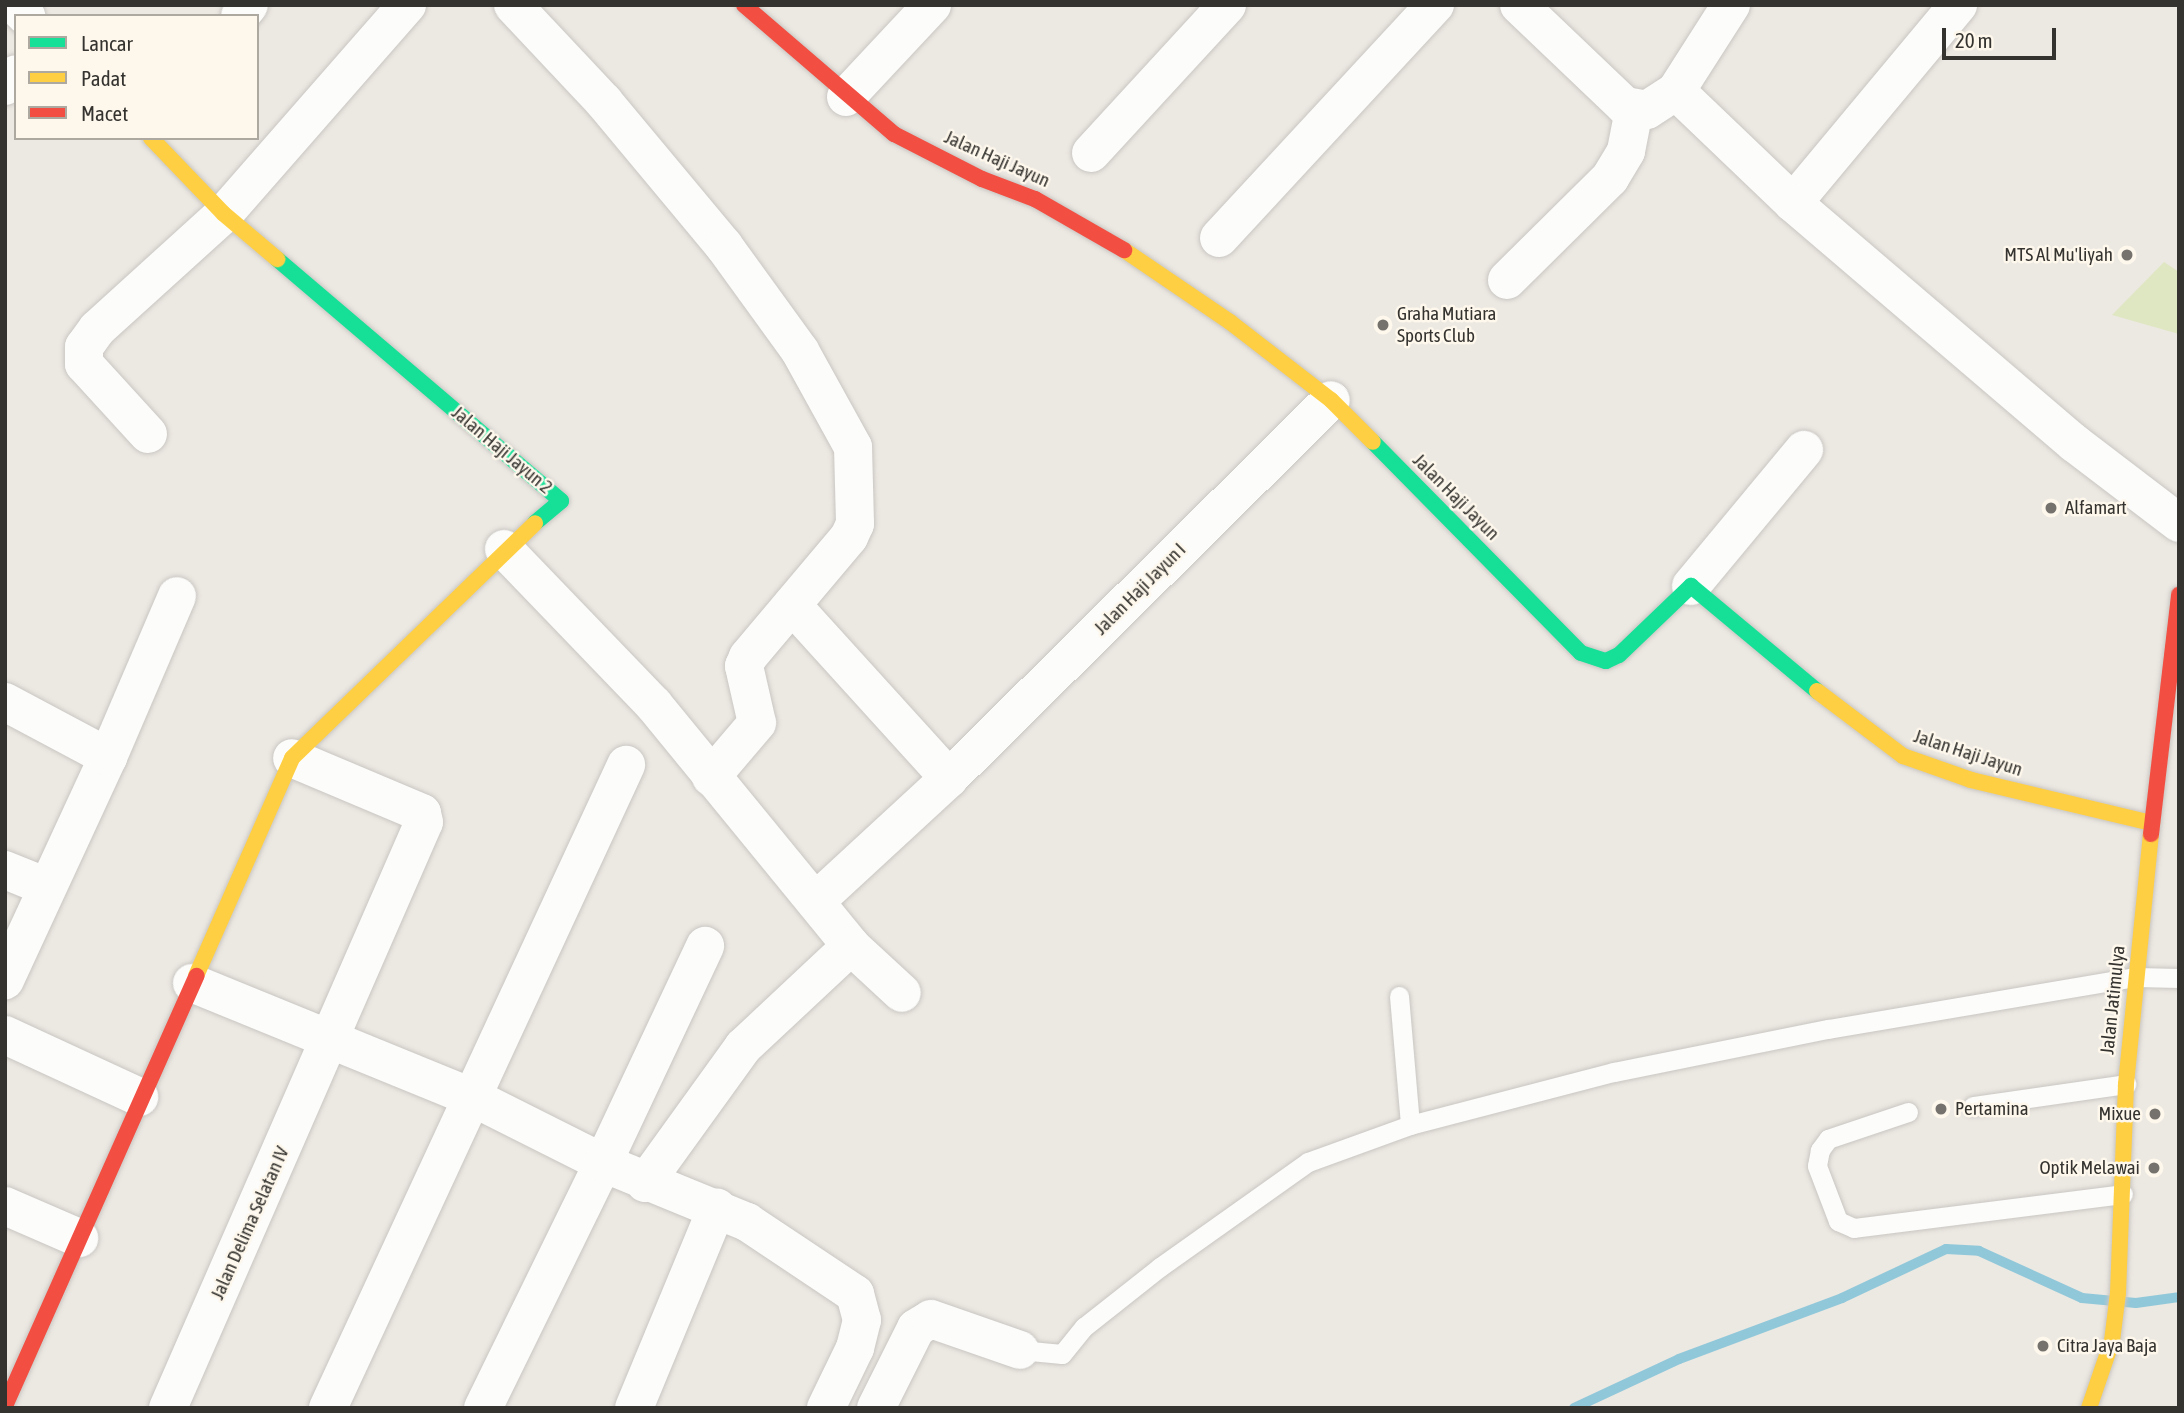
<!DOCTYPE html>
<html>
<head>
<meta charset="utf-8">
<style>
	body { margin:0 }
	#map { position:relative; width:2184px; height:1413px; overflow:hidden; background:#ece8e2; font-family:"Asap Condensed",sans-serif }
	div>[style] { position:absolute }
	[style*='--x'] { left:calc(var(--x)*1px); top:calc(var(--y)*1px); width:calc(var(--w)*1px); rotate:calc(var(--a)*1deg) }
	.green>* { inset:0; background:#dfe7c2 }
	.stream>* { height:10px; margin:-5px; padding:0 5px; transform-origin:5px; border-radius:5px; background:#90c8da }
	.roads { filter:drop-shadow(0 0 2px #c9c6c2) drop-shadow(0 0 2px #c9c6c2) }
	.lane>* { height:19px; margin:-9.5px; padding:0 9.5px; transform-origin:9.5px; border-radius:9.5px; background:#fcfcfb }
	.street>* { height:38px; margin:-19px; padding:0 19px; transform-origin:19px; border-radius:19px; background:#fcfcfb }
	.fast>* { height:16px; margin:-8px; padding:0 8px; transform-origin:8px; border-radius:8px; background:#16e098 }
	.slow>* { height:16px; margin:-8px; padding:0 8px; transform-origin:8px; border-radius:8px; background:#ffcf43 }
	.jam>* { height:16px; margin:-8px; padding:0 8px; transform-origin:8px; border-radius:8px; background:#f24e42 }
	.dots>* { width:19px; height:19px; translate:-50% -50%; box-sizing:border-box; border:4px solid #fdf7ec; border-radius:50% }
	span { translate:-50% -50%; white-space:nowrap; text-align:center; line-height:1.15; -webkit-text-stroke:5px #fdf7ec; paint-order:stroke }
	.street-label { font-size:19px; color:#35332f }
	.poi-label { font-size:19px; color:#35332f }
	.right { translate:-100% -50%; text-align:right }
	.left { translate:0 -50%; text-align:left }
	.frame { position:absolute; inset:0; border:7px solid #35332f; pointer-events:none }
	.legend { position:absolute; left:14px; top:14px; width:245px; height:126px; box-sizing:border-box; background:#fdf7ec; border:2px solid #ada9a0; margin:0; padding:9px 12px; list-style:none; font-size:21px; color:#35332f }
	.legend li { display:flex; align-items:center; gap:14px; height:35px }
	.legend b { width:35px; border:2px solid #ada9a0 }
	.scale { position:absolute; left:1942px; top:28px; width:114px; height:32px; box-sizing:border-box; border:4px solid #35332f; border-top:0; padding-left:9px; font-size:21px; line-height:24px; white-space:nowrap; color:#35332f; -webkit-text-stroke:5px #fdf7ec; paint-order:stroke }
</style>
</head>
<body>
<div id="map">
	<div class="green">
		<div style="clip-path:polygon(2164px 262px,2179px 272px,2179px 334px,2112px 315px)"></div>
	</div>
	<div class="stream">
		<div style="--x:1574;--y:1408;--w:116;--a:-25"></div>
		<div style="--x:1679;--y:1359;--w:174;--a:-20.5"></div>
		<div style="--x:1842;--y:1298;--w:115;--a:-25.2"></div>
		<div style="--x:1946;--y:1249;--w:33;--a:3"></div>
		<div style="--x:1979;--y:1251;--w:113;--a:24.5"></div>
		<div style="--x:2082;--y:1298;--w:54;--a:5.3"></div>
		<div style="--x:2136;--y:1303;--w:43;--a:-7.9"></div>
	</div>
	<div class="roads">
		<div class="lane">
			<div style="--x:1399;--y:996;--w:129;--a:85.1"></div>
			<div style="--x:1973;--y:1106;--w:155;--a:-8.2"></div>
			<div style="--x:1908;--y:1112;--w:84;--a:161.4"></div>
			<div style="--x:1828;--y:1139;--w:14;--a:126"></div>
			<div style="--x:1820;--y:1150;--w:16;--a:101"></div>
			<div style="--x:1817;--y:1166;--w:59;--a:69.1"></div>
			<div style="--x:1838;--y:1221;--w:17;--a:24"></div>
			<div style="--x:1854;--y:1228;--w:271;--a:-7.2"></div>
			<div style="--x:1020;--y:1350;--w:42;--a:5.4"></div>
			<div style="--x:1062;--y:1354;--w:35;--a:-51"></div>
			<div style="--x:1084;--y:1327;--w:97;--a:-38.3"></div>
			<div style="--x:1160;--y:1267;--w:181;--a:-35.4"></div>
			<div style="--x:1308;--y:1162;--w:109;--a:-19.9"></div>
			<div style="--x:1410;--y:1125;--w:211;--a:-14.6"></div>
			<div style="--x:1614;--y:1072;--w:218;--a:-11.4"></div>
			<div style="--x:1828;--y:1029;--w:312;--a:-9.6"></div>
			<div style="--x:2136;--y:977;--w:43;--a:1.3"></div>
		</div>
		<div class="street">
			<div style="--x:15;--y:5;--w:16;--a:45"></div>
			<div style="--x:513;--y:5;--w:133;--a:46.8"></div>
			<div style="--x:604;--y:102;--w:187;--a:50.2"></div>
			<div style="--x:724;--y:246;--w:130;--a:54.1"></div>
			<div style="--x:800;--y:351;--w:110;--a:61.1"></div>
			<div style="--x:853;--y:447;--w:77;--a:88.5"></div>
			<div style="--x:855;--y:524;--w:14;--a:115"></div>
			<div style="--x:849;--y:537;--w:157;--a:130.1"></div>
			<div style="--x:748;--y:657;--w:10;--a:114"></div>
			<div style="--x:744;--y:666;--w:58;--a:77.2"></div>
			<div style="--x:757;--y:723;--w:71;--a:130.4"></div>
			<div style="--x:1519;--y:5;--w:146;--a:43.6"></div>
			<div style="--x:1625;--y:106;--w:22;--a:10"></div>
			<div style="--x:1647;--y:110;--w:35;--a:-33"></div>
			<div style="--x:1676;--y:91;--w:102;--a:-57.4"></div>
			<div style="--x:240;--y:16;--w:14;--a:-51"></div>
			<div style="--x:5;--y:86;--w:16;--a:-47"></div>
			<div style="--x:1676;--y:91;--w:162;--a:43.7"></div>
			<div style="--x:1793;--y:203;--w:258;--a:-50.2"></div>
			<div style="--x:846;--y:97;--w:126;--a:-46.9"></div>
			<div style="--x:1091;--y:153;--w:201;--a:-47.4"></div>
			<div style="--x:1793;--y:203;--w:370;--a:40.5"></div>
			<div style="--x:2074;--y:443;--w:132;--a:37.3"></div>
			<div style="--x:1219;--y:238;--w:318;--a:-47.2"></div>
			<div style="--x:1507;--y:280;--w:145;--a:-44.7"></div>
			<div style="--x:1610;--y:178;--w:31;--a:-59"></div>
			<div style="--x:1626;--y:151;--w:42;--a:-79"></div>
			<div style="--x:148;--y:434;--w:95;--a:-132.4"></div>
			<div style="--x:84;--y:364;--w:17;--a:-90"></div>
			<div style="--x:84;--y:347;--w:22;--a:-54"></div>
			<div style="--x:97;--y:329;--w:171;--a:-42.2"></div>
			<div style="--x:224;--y:214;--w:278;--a:-48.8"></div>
			<div style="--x:504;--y:549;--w:216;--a:46.1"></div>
			<div style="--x:654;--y:705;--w:311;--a:50.7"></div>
			<div style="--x:851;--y:946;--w:69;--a:42.7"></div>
			<div style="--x:1691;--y:586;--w:177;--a:-50.3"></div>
			<div style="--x:792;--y:605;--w:234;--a:47.8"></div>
			<div style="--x:5;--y:702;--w:117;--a:28.1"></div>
			<div style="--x:108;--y:757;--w:246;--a:114.8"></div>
			<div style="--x:108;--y:757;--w:175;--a:-66.8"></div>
			<div style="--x:5;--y:870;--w:45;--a:22"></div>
			<div style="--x:817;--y:900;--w:180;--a:-42.7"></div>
			<div style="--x:949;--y:778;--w:537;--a:-44.7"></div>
			<div style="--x:192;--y:983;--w:302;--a:22.2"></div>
			<div style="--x:472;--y:1097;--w:147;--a:26.7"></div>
			<div style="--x:603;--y:1163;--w:240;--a:-64.8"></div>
			<div style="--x:5;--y:1035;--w:148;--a:24.8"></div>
			<div style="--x:645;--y:1183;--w:168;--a:-54.2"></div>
			<div style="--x:743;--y:1047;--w:148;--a:-43.1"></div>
			<div style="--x:5;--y:1206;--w:81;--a:23.4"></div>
			<div style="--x:168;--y:1408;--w:639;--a:-66.4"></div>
			<div style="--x:424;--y:822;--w:9;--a:-103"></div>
			<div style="--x:422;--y:813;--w:141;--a:-157.1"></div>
			<div style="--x:328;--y:1408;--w:709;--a:-65.13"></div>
			<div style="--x:483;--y:1408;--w:273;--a:-63.9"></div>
			<div style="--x:603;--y:1163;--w:156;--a:22.3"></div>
			<div style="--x:747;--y:1222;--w:130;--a:33.7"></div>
			<div style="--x:855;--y:1294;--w:27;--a:75"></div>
			<div style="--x:862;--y:1320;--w:29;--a:104"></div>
			<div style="--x:855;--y:1348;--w:67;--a:115.8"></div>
			<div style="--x:634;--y:1408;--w:217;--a:-67.5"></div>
			<div style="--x:876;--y:1408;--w:89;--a:-63.4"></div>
			<div style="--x:916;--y:1328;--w:17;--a:-31"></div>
			<div style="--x:931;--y:1319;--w:94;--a:19.2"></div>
		</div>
		<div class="fast">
			<div style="--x:277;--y:259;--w:373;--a:40.4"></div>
			<div style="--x:561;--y:501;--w:34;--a:140"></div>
			<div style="--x:1373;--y:442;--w:296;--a:45.4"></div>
			<div style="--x:1581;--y:653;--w:26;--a:18"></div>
			<div style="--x:1606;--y:661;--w:14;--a:-25"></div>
			<div style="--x:1619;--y:655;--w:100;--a:-43.8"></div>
			<div style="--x:1691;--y:586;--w:164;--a:39.8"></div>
		</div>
		<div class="slow">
			<div style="--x:151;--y:138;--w:105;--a:46.2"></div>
			<div style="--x:224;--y:214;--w:70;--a:40.3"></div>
			<div style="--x:1124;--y:250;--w:128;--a:34.2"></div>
			<div style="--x:1230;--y:322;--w:128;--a:37.7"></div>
			<div style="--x:1331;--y:400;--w:59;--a:45"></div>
			<div style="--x:1817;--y:691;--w:108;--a:37.1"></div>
			<div style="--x:1903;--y:756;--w:72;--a:19.4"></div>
			<div style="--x:1971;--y:780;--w:186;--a:13.4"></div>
			<div style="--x:196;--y:976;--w:238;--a:-66.2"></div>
			<div style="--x:292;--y:758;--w:338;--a:-44"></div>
			<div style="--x:2089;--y:1408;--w:71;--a:-71.1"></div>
			<div style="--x:2112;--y:1341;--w:48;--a:-82.9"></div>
			<div style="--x:2118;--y:1293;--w:209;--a:-87.8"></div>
			<div style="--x:2126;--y:1084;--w:251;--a:-84.3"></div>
		</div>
		<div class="jam">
			<div style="--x:744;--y:5;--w:198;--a:40.7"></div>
			<div style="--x:894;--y:134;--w:99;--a:27.1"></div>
			<div style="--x:982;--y:179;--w:57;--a:20.7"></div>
			<div style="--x:1035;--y:199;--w:103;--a:29.8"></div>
			<div style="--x:2151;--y:834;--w:241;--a:-83.3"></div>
			<div style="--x:5;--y:1406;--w:471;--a:-66"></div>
		</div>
	</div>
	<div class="dots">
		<div style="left:2127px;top:255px;background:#75726e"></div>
		<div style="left:1383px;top:325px;background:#75726e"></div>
		<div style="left:2051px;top:508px;background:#75726e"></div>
		<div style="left:1941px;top:1109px;background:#75726e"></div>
		<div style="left:2155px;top:1114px;background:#75726e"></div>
		<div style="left:2154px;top:1168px;background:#75726e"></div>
		<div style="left:2043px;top:1346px;background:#75726e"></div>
	</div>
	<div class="street-label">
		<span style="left:997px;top:159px;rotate:24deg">Jalan Haji Jayun</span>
		<span style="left:502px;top:450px;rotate:40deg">Jalan Haji Jayun 2</span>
		<span style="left:1456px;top:497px;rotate:45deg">Jalan Haji Jayun</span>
		<span style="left:1140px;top:589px;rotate:-45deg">Jalan Haji Jayun I</span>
		<span style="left:1968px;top:753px;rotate:18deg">Jalan Haji Jayun</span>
		<span style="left:2113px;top:1000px;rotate:-84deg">Jalan Jatimulya</span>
		<span style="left:250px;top:1223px;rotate:-66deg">Jalan Delima Selatan IV</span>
	</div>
	<div class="poi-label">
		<span class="right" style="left:2113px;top:255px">MTS Al Mu'liyah</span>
		<span class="left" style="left:1397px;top:325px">Graha Mutiara<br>Sports Club</span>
		<span class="left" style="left:2065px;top:508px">Alfamart</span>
		<span class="left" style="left:1955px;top:1109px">Pertamina</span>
		<span class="right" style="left:2141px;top:1114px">Mixue</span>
		<span class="right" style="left:2140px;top:1168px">Optik Melawai</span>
		<span class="left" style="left:2057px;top:1346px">Citra Jaya Baja</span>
	</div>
	<div class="frame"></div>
	<ul class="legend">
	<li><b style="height:9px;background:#16e098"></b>Lancar</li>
	<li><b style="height:9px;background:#ffcf43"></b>Padat</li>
	<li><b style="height:9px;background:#f24e42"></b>Macet</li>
	</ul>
	<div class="scale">20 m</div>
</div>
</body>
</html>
